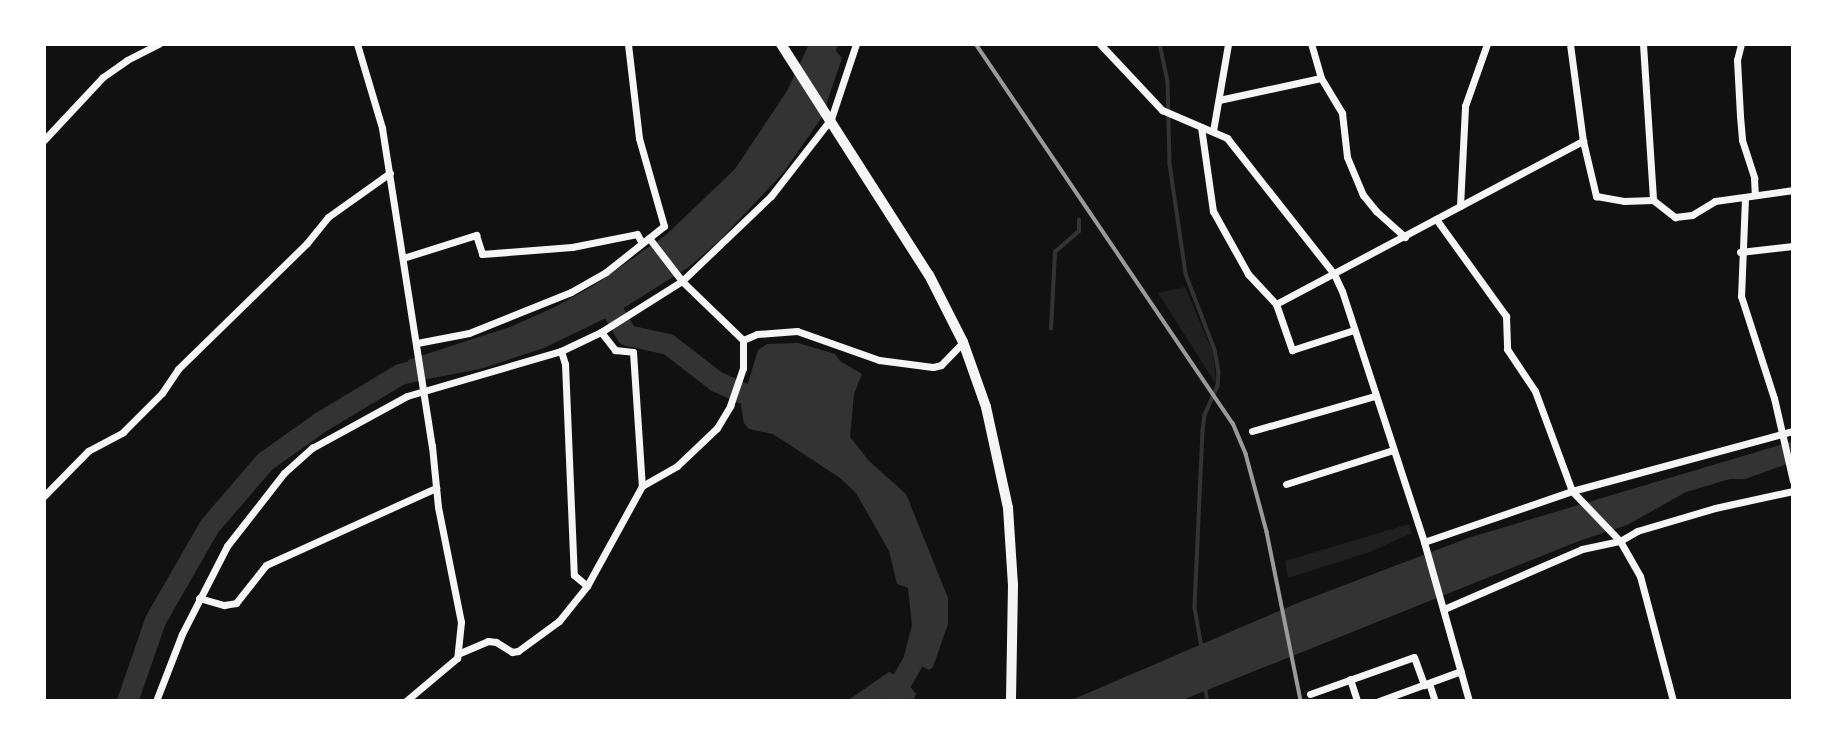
<!DOCTYPE html>
<html>
<head>
<meta charset="utf-8">
<style>
	body { margin:0 }
	#map { position:relative; width:1837px; height:745px; overflow:hidden; background:#111; font-family:Commissioner,sans-serif }
	div>[style] { position:absolute }
	[style*='--x'] { left:calc(var(--x)*1px); top:calc(var(--y)*1px); width:calc(var(--w)*1px); rotate:calc(var(--a)*1deg) }
	.green>* { inset:0; background:#202020 }
	.water>* { inset:0; background:#333 }
	.stream>* { height:3.5px; margin:-1.75px; padding:0 1.75px; transform-origin:1.75px; border-radius:1.75px; background:#333 }
	.river>* { height:21px; margin:-10.5px; padding:0 10.5px; transform-origin:10.5px; border-radius:10.5px; background:#333 }
	.minor>* { height:7px; margin:-3.5px; padding:0 3.5px; transform-origin:3.5px; border-radius:3.5px; background:#f5f5f5 }
	.primary>* { height:10px; margin:-5px; padding:0 5px; transform-origin:5px; border-radius:5px; background:#f5f5f5 }
	.rail>* { height:3.5px; margin:-1.75px; padding:0 1.75px; transform-origin:1.75px; border-radius:1.75px; background:#9a9a9a }
	span { translate:-50% -50%; white-space:nowrap; text-align:center; line-height:1.15; -webkit-text-stroke:7px #fff; paint-order:stroke }
	.frame { position:absolute; inset:0; border:46px solid #fff; pointer-events:none }
</style>
</head>
<body>
<div id="map">
	<div class="green">
		<div style="clip-path:polygon(1185px 287px,1213px 353px,1216px 384px,1158px 293px)"></div>
		<div style="clip-path:polygon(1409px 524px,1412px 533px,1370px 552px,1288px 578px,1285px 561px)"></div>
	</div>
	<div class="water">
		<div style="clip-path:polygon(809px 44px,838px 44px,836px 51px,842px 58px,822px 117px,783px 173px,719px 241px,689px 267px,614px 314px,544px 348px,480px 369px,412px 382px,408px 360px,510px 327px,555px 307px,593px 286px,666px 235px,735px 169px,787px 91px)"></div>
		<div style="clip-path:polygon(798px 343px,835px 354px,840px 361px,862px 374px,854px 394px,850px 437px,869px 461px,906px 494px,948px 598px,948px 624px,933px 667px,929px 670px,904px 656px,912px 625px,908px 588px,897px 584px,889px 551px,856px 493px,840px 478px,773px 434px,749px 429px,744px 423px,741px 406px,758px 350px,767px 344px)"></div>
		<div style="clip-path:polygon(1793px 441px,1793px 462px,1745px 479px,1730px 479px,1686px 492px,1627px 525px,1579px 541px,1180px 701px,1069px 701px,1300px 602px,1468px 538px)"></div>
		<div style="clip-path:polygon(889px 672px,906px 681px,916px 694px,913px 701px,847px 701px)"></div>
	</div>
	<div class="stream">
		<div style="--x:1160;--y:44;--w:39;--a:78"></div>
		<div style="--x:1168;--y:82;--w:82;--a:88.6"></div>
		<div style="--x:1170;--y:164;--w:111;--a:81.7"></div>
		<div style="--x:1186;--y:274;--w:81;--a:69.1"></div>
		<div style="--x:1215;--y:350;--w:23;--a:80"></div>
		<div style="--x:1219;--y:373;--w:13;--a:94"></div>
		<div style="--x:1218;--y:386;--w:32;--a:114"></div>
		<div style="--x:1205;--y:415;--w:16;--a:97"></div>
		<div style="--x:1203;--y:431;--w:177;--a:92.6"></div>
		<div style="--x:1195;--y:608;--w:40;--a:80"></div>
		<div style="--x:1051;--y:329;--w:77;--a:-87"></div>
		<div style="--x:1055;--y:252;--w:32;--a:-41"></div>
		<div style="--x:1079;--y:231;--w:11;--a:-90"></div>
		<div style="--x:1205;--y:686;--w:15;--a:79"></div>
	</div>
	<div class="river">
		<div style="--x:607;--y:301;--w:39;--a:60"></div>
		<div style="--x:627;--y:335;--w:42;--a:12.4"></div>
		<div style="--x:668;--y:344;--w:61;--a:37.6"></div>
		<div style="--x:716;--y:381;--w:58;--a:24.4"></div>
		<div style="--x:127;--y:701;--w:86;--a:-70.9"></div>
		<div style="--x:155;--y:620;--w:108;--a:-60.1"></div>
		<div style="--x:209;--y:526;--w:86;--a:-49.3"></div>
		<div style="--x:265;--y:461;--w:67;--a:-35.3"></div>
		<div style="--x:320;--y:422;--w:93;--a:-31"></div>
		<div style="--x:400;--y:374;--w:37;--a:-14"></div>
		<div style="--x:890;--y:701;--w:51;--a:-60.4"></div>
		<div style="--x:915;--y:657;--w:25;--a:-74"></div>
	</div>
	<div class="minor">
		<div style="--x:357;--y:44;--w:88;--a:73.4"></div>
		<div style="--x:382;--y:128;--w:322;--a:81.1"></div>
		<div style="--x:432;--y:446;--w:61;--a:84.4"></div>
		<div style="--x:438;--y:507;--w:117;--a:78.7"></div>
		<div style="--x:461;--y:622;--w:36;--a:96"></div>
		<div style="--x:457;--y:658;--w:67;--a:139.9"></div>
		<div style="--x:1100;--y:44;--w:91;--a:46.8"></div>
		<div style="--x:1162;--y:110;--w:71;--a:23.3"></div>
		<div style="--x:1227;--y:138;--w:173;--a:51.8"></div>
		<div style="--x:1334;--y:274;--w:19;--a:65"></div>
		<div style="--x:1342;--y:291;--w:264;--a:71.9"></div>
		<div style="--x:1424;--y:542;--w:165;--a:74.2"></div>
		<div style="--x:1570;--y:44;--w:98;--a:82.4"></div>
		<div style="--x:1583;--y:141;--w:57;--a:76.7"></div>
		<div style="--x:1596;--y:196;--w:28;--a:10"></div>
		<div style="--x:1624;--y:201;--w:29;--a:-2"></div>
		<div style="--x:1653;--y:200;--w:28;--a:38"></div>
		<div style="--x:1675;--y:217;--w:17;--a:-7"></div>
		<div style="--x:1692;--y:215;--w:27;--a:-31"></div>
		<div style="--x:1715;--y:201;--w:79;--a:-8"></div>
		<div style="--x:1643;--y:44;--w:156;--a:86.3"></div>
		<div style="--x:1741;--y:44;--w:16;--a:104"></div>
		<div style="--x:1737;--y:60;--w:56;--a:86.9"></div>
		<div style="--x:1740;--y:116;--w:24;--a:85"></div>
		<div style="--x:1742;--y:140;--w:40;--a:72"></div>
		<div style="--x:1754;--y:178;--w:17;--a:87"></div>
		<div style="--x:1321;--y:78;--w:41;--a:59"></div>
		<div style="--x:1342;--y:113;--w:44;--a:83.5"></div>
		<div style="--x:1347;--y:157;--w:41;--a:67.2"></div>
		<div style="--x:1363;--y:195;--w:21;--a:51"></div>
		<div style="--x:1376;--y:211;--w:39;--a:42"></div>
		<div style="--x:1219;--y:100;--w:104;--a:-12.2"></div>
		<div style="--x:1321;--y:78;--w:35;--a:-106"></div>
		<div style="--x:1201;--y:127;--w:85;--a:81.9"></div>
		<div style="--x:1213;--y:211;--w:72;--a:60.9"></div>
		<div style="--x:1248;--y:274;--w:41;--a:47"></div>
		<div style="--x:1276;--y:304;--w:49;--a:70.8"></div>
		<div style="--x:1292;--y:350;--w:65;--a:-17.9"></div>
		<div style="--x:1213;--y:131;--w:88;--a:-80.2"></div>
		<div style="--x:44;--y:140;--w:86;--a:-46.9"></div>
		<div style="--x:103;--y:77;--w:29;--a:-35"></div>
		<div style="--x:127;--y:60;--w:36;--a:-27"></div>
		<div style="--x:1745;--y:198;--w:98;--a:92.3"></div>
		<div style="--x:1741;--y:296;--w:107;--a:72.1"></div>
		<div style="--x:1774;--y:398;--w:85;--a:77.1"></div>
		<div style="--x:1460;--y:206;--w:100;--a:-87.1"></div>
		<div style="--x:1465;--y:106;--w:66;--a:-70.5"></div>
		<div style="--x:1436;--y:219;--w:120;--a:54.2"></div>
		<div style="--x:1506;--y:316;--w:33;--a:88"></div>
		<div style="--x:1507;--y:349;--w:50;--a:56.3"></div>
		<div style="--x:1535;--y:391;--w:107;--a:69.7"></div>
		<div style="--x:1572;--y:491;--w:69;--a:46.2"></div>
		<div style="--x:1620;--y:541;--w:40;--a:60.3"></div>
		<div style="--x:1640;--y:576;--w:129;--a:75.2"></div>
		<div style="--x:1740;--y:252;--w:53;--a:-6.5"></div>
		<div style="--x:403;--y:258;--w:77;--a:-17.5"></div>
		<div style="--x:476;--y:235;--w:20;--a:72"></div>
		<div style="--x:482;--y:254;--w:90;--a:-4.4"></div>
		<div style="--x:572;--y:247;--w:66;--a:-11.3"></div>
		<div style="--x:637;--y:234;--w:10;--a:61"></div>
		<div style="--x:1276;--y:304;--w:348;--a:-28"></div>
		<div style="--x:601;--y:332;--w:23;--a:52"></div>
		<div style="--x:615;--y:350;--w:18;--a:6"></div>
		<div style="--x:633;--y:352;--w:134;--a:86.2"></div>
		<div style="--x:743;--y:340;--w:15;--a:-23"></div>
		<div style="--x:757;--y:334;--w:40;--a:-4.3"></div>
		<div style="--x:797;--y:331;--w:87;--a:19.5"></div>
		<div style="--x:879;--y:360;--w:54;--a:7.4"></div>
		<div style="--x:933;--y:367;--w:8;--a:-14"></div>
		<div style="--x:941;--y:365;--w:32;--a:-46"></div>
		<div style="--x:417;--y:343;--w:53;--a:-10.9"></div>
		<div style="--x:469;--y:333;--w:110;--a:-21.9"></div>
		<div style="--x:571;--y:292;--w:40;--a:-29.7"></div>
		<div style="--x:606;--y:272;--w:74;--a:-38.4"></div>
		<div style="--x:664;--y:226;--w:91;--a:-105.9"></div>
		<div style="--x:639;--y:138;--w:95;--a:-96.7"></div>
		<div style="--x:561;--y:351;--w:14;--a:73"></div>
		<div style="--x:565;--y:364;--w:211;--a:87.6"></div>
		<div style="--x:574;--y:575;--w:17;--a:40"></div>
		<div style="--x:1252;--y:431;--w:128;--a:-15.9"></div>
		<div style="--x:1286;--y:484;--w:112;--a:-17.6"></div>
		<div style="--x:44;--y:496;--w:63;--a:-45.6"></div>
		<div style="--x:88;--y:451;--w:40;--a:-28"></div>
		<div style="--x:123;--y:432;--w:55;--a:-45"></div>
		<div style="--x:162;--y:393;--w:29;--a:-56"></div>
		<div style="--x:178;--y:369;--w:180;--a:-44.3"></div>
		<div style="--x:307;--y:243;--w:33;--a:-51"></div>
		<div style="--x:328;--y:217;--w:76;--a:-35.4"></div>
		<div style="--x:1424;--y:542;--w:157;--a:-19"></div>
		<div style="--x:1572;--y:491;--w:229;--a:-15.2"></div>
		<div style="--x:199;--y:598;--w:26;--a:16"></div>
		<div style="--x:224;--y:605;--w:12;--a:-9"></div>
		<div style="--x:236;--y:603;--w:48;--a:-51.7"></div>
		<div style="--x:266;--y:565;--w:187;--a:-24.4"></div>
		<div style="--x:1444;--y:609;--w:150;--a:-23.5"></div>
		<div style="--x:1582;--y:549;--w:39;--a:-12"></div>
		<div style="--x:1620;--y:541;--w:20;--a:-30"></div>
		<div style="--x:1637;--y:531;--w:81;--a:-16.4"></div>
		<div style="--x:1715;--y:508;--w:80;--a:-12.3"></div>
		<div style="--x:460;--y:653;--w:30;--a:-23"></div>
		<div style="--x:488;--y:641;--w:8;--a:7"></div>
		<div style="--x:496;--y:642;--w:19;--a:32"></div>
		<div style="--x:512;--y:652;--w:6;--a:-9"></div>
		<div style="--x:518;--y:651;--w:51;--a:-36.2"></div>
		<div style="--x:559;--y:621;--w:45;--a:-51.3"></div>
		<div style="--x:587;--y:586;--w:114;--a:-61.2"></div>
		<div style="--x:642;--y:486;--w:40;--a:-29.7"></div>
		<div style="--x:677;--y:466;--w:55;--a:-43.5"></div>
		<div style="--x:717;--y:428;--w:26;--a:-59"></div>
		<div style="--x:730;--y:406;--w:40;--a:-71.1"></div>
		<div style="--x:743;--y:368;--w:28;--a:-90"></div>
		<div style="--x:743;--y:340;--w:85;--a:-136"></div>
		<div style="--x:682;--y:281;--w:54;--a:-127.5"></div>
		<div style="--x:1350;--y:679;--w:23;--a:72"></div>
		<div style="--x:1429;--y:683;--w:19;--a:72"></div>
		<div style="--x:1310;--y:694;--w:110;--a:-19.6"></div>
		<div style="--x:1414;--y:657;--w:30;--a:70"></div>
		<div style="--x:156;--y:701;--w:72;--a:-68.8"></div>
		<div style="--x:182;--y:634;--w:99;--a:-62.9"></div>
		<div style="--x:227;--y:546;--w:93;--a:-52"></div>
		<div style="--x:284;--y:473;--w:38;--a:-42"></div>
		<div style="--x:312;--y:448;--w:108;--a:-28.7"></div>
		<div style="--x:407;--y:396;--w:160;--a:-16.3"></div>
		<div style="--x:561;--y:351;--w:44;--a:-25.4"></div>
		<div style="--x:601;--y:332;--w:96;--a:-32.2"></div>
		<div style="--x:682;--y:281;--w:123;--a:-43.7"></div>
		<div style="--x:771;--y:196;--w:98;--a:-52.1"></div>
		<div style="--x:831;--y:119;--w:79;--a:-71.6"></div>
		<div style="--x:1379;--y:701;--w:87;--a:-20.1"></div>
	</div>
	<div class="primary">
		<div style="--x:781;--y:44;--w:274;--a:57.4"></div>
		<div style="--x:929;--y:275;--w:75;--a:63.1"></div>
		<div style="--x:963;--y:342;--w:69;--a:70.5"></div>
		<div style="--x:986;--y:407;--w:103;--a:77.7"></div>
		<div style="--x:1008;--y:508;--w:77;--a:86.3"></div>
		<div style="--x:1013;--y:585;--w:116;--a:91"></div>
	</div>
	<div class="rail">
		<div style="--x:976;--y:44;--w:458;--a:55.9"></div>
		<div style="--x:1233;--y:423;--w:34;--a:67"></div>
		<div style="--x:1246;--y:454;--w:81;--a:74.9"></div>
		<div style="--x:1267;--y:532;--w:172;--a:78.6"></div>
	</div>
	<div class="frame"></div>
</div>
</body>
</html>
